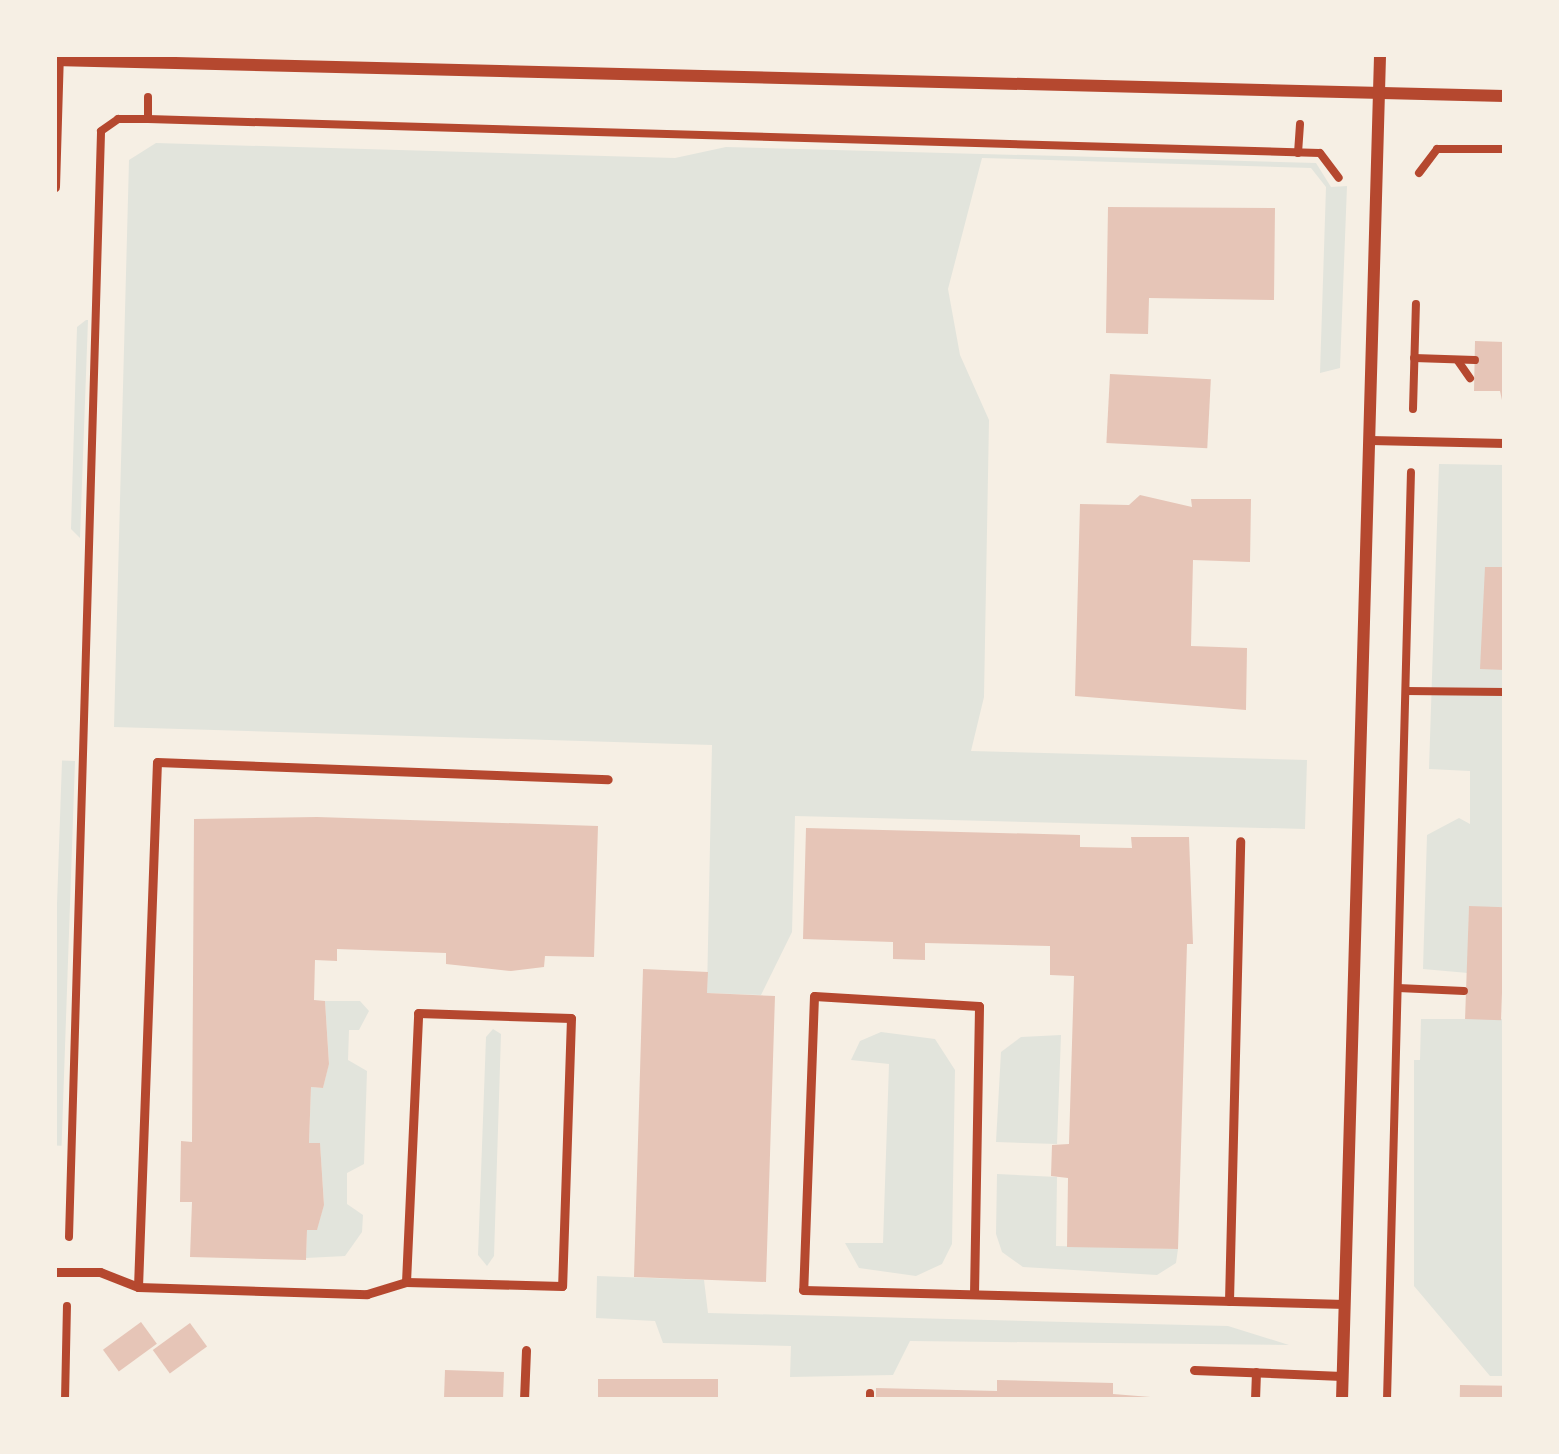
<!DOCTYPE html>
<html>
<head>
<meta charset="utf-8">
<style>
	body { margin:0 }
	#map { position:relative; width:1559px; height:1454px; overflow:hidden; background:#f6efe4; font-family:Figtree,sans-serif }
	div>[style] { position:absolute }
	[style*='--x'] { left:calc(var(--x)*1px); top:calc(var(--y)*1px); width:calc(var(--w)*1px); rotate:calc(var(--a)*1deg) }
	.green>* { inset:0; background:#e2e4dc; transform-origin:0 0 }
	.building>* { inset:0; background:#e6c5b7; transform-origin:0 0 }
	.path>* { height:8px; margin:-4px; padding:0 4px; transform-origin:4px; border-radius:4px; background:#b5482f }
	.service>* { height:9px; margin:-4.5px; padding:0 4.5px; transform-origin:4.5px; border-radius:4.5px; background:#b5482f }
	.minor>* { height:12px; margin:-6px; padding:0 6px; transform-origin:6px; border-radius:6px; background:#b5482f }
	span { translate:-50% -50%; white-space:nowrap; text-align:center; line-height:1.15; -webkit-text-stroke:9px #f6efe4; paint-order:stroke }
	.frame { position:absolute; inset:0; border:57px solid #f6efe4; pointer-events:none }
</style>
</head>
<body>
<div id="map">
	<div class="green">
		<div style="clip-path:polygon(156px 143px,675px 158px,726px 147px,1316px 163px,1331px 187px,1347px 186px,1340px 368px,1320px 373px,1326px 187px,1311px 168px,982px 158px,948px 289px,960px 355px,989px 420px,984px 697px,971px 751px,1307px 760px,1305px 829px,795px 816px,792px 932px,761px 995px,707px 993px,712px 745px,114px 727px,129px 160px)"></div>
		<div style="clip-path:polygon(86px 320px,88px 320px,80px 538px,71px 529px,77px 327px)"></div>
		<div style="clip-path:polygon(1439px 464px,1505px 465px,1505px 907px,1469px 907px,1468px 973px,1423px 969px,1427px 835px,1459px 818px,1470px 824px,1470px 771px,1429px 769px)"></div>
		<div style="left:75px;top:761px;width:385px;height:13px;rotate:92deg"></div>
		<div style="clip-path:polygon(325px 1001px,360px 1001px,369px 1011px,359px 1030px,349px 1030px,348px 1060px,367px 1071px,364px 1164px,347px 1173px,347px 1204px,363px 1215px,362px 1232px,345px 1256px,306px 1258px,307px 1230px,317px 1229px,324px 1204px,320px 1144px,309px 1143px,311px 1087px,323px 1088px,329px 1063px)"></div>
		<div style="clip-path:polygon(1421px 1019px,1505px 1019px,1505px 1376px,1490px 1376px,1414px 1286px,1414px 1060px,1420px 1060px)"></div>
		<div style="clip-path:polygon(493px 1029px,501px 1034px,494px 1256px,487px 1266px,478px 1255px,486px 1037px)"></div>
		<div style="clip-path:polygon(881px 1032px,935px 1039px,955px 1070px,952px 1244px,942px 1264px,916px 1276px,859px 1268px,845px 1243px,883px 1243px,889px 1064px,851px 1060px,860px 1041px)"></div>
		<div style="clip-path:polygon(1061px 1035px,1057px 1144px,996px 1142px,1001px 1052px,1021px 1037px)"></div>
		<div style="clip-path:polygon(997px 1174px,1057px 1177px,1056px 1246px,1178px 1249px,1176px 1263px,1157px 1275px,1023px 1267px,1002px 1252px,996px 1234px)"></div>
		<div style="clip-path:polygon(597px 1276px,704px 1280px,708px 1313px,1228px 1326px,1289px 1345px,910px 1341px,893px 1375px,790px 1377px,791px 1346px,663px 1343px,655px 1321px,596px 1318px)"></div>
	</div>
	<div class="building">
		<div style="clip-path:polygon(1108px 207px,1275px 208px,1274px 300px,1149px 298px,1148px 334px,1106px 333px)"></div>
		<div style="clip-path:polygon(1475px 341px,1505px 342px,1505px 414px,1500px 391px,1474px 391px)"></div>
		<div style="left:1110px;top:374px;width:101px;height:69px;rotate:3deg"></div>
		<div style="clip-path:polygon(1140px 495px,1192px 507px,1191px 499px,1251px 499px,1250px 562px,1193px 560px,1191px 646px,1247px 648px,1246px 710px,1075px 696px,1080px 504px,1129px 505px)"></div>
		<div style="clip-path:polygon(1485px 567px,1505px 567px,1505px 670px,1480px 669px)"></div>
		<div style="clip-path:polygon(317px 817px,598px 826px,594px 957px,545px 956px,544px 967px,511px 971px,446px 964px,446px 953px,337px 949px,337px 961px,315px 960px,314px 1000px,325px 1001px,329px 1064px,323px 1088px,311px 1087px,309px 1143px,320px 1143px,324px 1205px,317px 1230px,307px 1230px,306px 1260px,190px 1257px,192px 1202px,180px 1202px,181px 1141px,192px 1142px,194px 819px)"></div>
		<div style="clip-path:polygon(806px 828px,1080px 835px,1080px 847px,1132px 848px,1131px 837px,1189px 837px,1193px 944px,1187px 944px,1178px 1249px,1067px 1247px,1068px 1178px,1051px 1176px,1052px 1145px,1069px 1144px,1074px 976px,1050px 975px,1050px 946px,925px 943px,925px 960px,893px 959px,893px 942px,803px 939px)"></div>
		<div style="left:1469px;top:906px;width:36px;height:113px;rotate:2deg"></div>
		<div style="clip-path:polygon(643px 969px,708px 972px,707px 993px,775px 996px,766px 1282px,634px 1277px)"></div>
		<div style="left:141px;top:1322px;width:27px;height:47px;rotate:54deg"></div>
		<div style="left:190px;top:1323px;width:29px;height:46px;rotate:54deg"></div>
		<div style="left:445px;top:1370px;width:59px;height:30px;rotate:2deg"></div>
		<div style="left:598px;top:1379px;width:120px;height:21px"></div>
		<div style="clip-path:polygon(997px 1380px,1113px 1383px,1113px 1394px,1188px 1400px,876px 1400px,876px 1388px,997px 1391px)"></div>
		<div style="left:1460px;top:1385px;width:45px;height:15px;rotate:1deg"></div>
	</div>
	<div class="path">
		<div style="--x:148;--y:119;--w:1172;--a:1.66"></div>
		<div style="--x:1320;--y:153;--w:31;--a:53"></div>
		<div style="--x:1298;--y:153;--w:29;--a:-86"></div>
		<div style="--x:1419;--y:173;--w:30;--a:-53"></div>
		<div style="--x:1437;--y:149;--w:68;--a:0"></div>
		<div style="--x:1414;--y:358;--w:61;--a:1.9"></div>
		<div style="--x:1458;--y:361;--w:21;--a:55"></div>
		<div style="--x:1413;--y:409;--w:105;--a:-88.4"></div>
		<div style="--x:1406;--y:691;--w:99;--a:0.6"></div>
		<div style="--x:1398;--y:988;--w:66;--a:2.6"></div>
		<div style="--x:69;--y:1237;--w:1106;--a:-88.34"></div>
		<div style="--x:101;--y:131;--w:21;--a:-35"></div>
		<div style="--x:118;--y:119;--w:30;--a:0"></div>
		<div style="--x:148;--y:119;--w:22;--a:-90"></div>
		<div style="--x:65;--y:1400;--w:94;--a:-88.8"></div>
		<div style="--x:870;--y:1400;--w:7;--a:-90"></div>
		<div style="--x:1387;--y:1400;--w:928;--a:-88.52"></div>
	</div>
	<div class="service">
		<div style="--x:1370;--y:440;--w:135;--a:1.3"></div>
		<div style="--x:54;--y:1272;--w:46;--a:0"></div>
		<div style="--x:100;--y:1272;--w:41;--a:21.5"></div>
		<div style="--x:138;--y:1287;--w:229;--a:1.8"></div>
		<div style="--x:367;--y:1294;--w:41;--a:-17.1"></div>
		<div style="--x:406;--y:1282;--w:269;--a:-87.4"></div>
		<div style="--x:418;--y:1013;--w:153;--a:1.9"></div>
		<div style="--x:571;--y:1018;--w:268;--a:91.9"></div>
		<div style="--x:562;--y:1286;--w:156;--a:-178.5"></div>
		<div style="--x:138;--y:1287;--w:525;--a:-87.93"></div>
		<div style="--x:157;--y:762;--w:451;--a:2.2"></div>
		<div style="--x:974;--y:1294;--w:288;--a:-89"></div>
		<div style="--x:979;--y:1006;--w:165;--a:-176.5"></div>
		<div style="--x:814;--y:996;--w:294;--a:92.1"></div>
		<div style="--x:803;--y:1290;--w:542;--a:1.48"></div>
		<div style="--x:1229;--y:1301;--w:460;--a:-88.6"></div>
		<div style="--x:1194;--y:1370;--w:148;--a:2.3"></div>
		<div style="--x:524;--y:1400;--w:50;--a:-87.7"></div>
		<div style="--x:1255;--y:1400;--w:28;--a:-88"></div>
	</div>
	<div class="minor">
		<div style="--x:54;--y:60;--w:1451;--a:1.42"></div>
		<div style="--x:54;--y:187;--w:131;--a:-88.3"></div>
		<div style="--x:1342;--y:1400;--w:1347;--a:-88.38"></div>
	</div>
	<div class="frame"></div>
</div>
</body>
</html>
